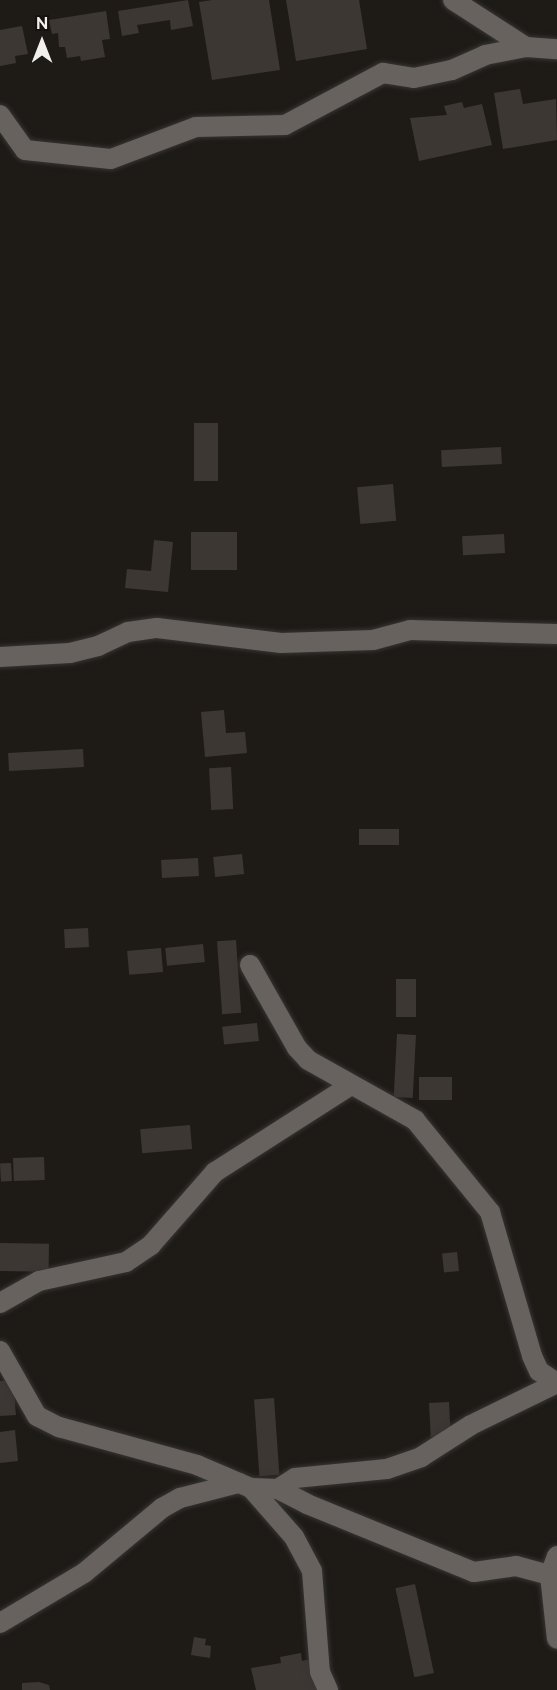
<!DOCTYPE html>
<html>
<head>
<meta charset="utf-8">
<style>
	body { margin:0 }
	#map { position:relative; width:557px; height:1690px; overflow:hidden; background:#1e1b17; font-family:Raleway,sans-serif }
	div>[style] { position:absolute }
	[style*='--x'] { left:calc(var(--x)*1px); top:calc(var(--y)*1px); width:calc(var(--w)*1px); rotate:calc(var(--a)*1deg) }
	.building>* { inset:0; background:#3d3734; transform-origin:0 0 }
	.roads { filter:drop-shadow(0 0 2px #373533) drop-shadow(0 0 2px #373533) }
	.minor>* { height:20px; margin:-10px; padding:0 10px; transform-origin:10px; border-radius:10px; background:#67625d }
	span { translate:-50% -50%; white-space:nowrap; text-align:center; line-height:1.15; -webkit-text-stroke:4.5px #15120e; paint-order:stroke }
	.north { position:absolute; left:12px; top:12px; width:60px; height:60px; -webkit-text-stroke:4px #15120e; paint-order:stroke; rotate:0deg; font-size:16px; font-weight:700; line-height:24px; text-align:center; color:#f2f0ed }
	.north::after { content:''; display:block; margin:auto; width:21px; height:27px; background:#f2f0ed; clip-path:polygon(50% 0,100% 100%,50% 72%,0 100%) }
</style>
</head>
<body>
<div id="map">
	<div class="building">
		<div style="clip-path:polygon(188px 0,193px 26px,171px 30px,170px 20px,137px 25px,139px 33px,122px 36px,118px 11px)"></div>
		<div style="clip-path:polygon(212px 0,269px 0,280px 70px,212px 80px,199px 2px)"></div>
		<div style="clip-path:polygon(286px 0,359px 0,367px 49px,296px 61px)"></div>
		<div style="clip-path:polygon(106px 11px,110px 39px,102px 40px,105px 57px,81px 61px,80px 56px,67px 58px,65px 47px,59px 47px,58px 33px,52px 34px,49px 20px)"></div>
		<div style="clip-path:polygon(22px 26px,28px 54px,15px 56px,16px 63px,0 66px,0 30px)"></div>
		<div style="clip-path:polygon(520px 89px,523px 104px,556px 99px,557px 140px,503px 149px,494px 93px)"></div>
		<div style="clip-path:polygon(462px 102px,464px 108px,482px 104px,492px 145px,419px 161px,410px 118px,447px 115px,444px 106px)"></div>
		<div style="left:194px;top:423px;width:24px;height:58px"></div>
		<div style="left:501px;top:447px;width:17px;height:60px;rotate:87deg"></div>
		<div style="left:393px;top:484px;width:37px;height:36px;rotate:85deg"></div>
		<div style="left:237px;top:532px;width:38px;height:46px;rotate:90deg"></div>
		<div style="left:504px;top:534px;width:19px;height:42px;rotate:87deg"></div>
		<div style="clip-path:polygon(154px 540px,173px 542px,168px 592px,125px 588px,127px 569px,151px 571px)"></div>
		<div style="clip-path:polygon(224px 710px,226px 733px,245px 732px,247px 753px,205px 757px,201px 712px)"></div>
		<div style="left:83px;top:749px;width:18px;height:75px;rotate:87deg"></div>
		<div style="left:231px;top:767px;width:42px;height:22px;rotate:87deg"></div>
		<div style="left:359px;top:829px;width:40px;height:16px"></div>
		<div style="left:242px;top:854px;width:20px;height:29px;rotate:84deg"></div>
		<div style="left:198px;top:858px;width:18px;height:37px;rotate:87deg"></div>
		<div style="left:88px;top:928px;width:19px;height:24px;rotate:87deg"></div>
		<div style="left:236px;top:940px;width:73px;height:19px;rotate:86deg"></div>
		<div style="left:203px;top:944px;width:18px;height:38px;rotate:84deg"></div>
		<div style="left:161px;top:948px;width:24px;height:34px;rotate:85deg"></div>
		<div style="left:396px;top:979px;width:20px;height:38px"></div>
		<div style="left:257px;top:1023px;width:18px;height:35px;rotate:84deg"></div>
		<div style="left:397px;top:1034px;width:19px;height:63px;rotate:3deg"></div>
		<div style="left:419px;top:1077px;width:33px;height:23px"></div>
		<div style="left:190px;top:1125px;width:24px;height:50px;rotate:85deg"></div>
		<div style="left:44px;top:1157px;width:23px;height:31px;rotate:88deg"></div>
		<div style="left:11px;top:1163px;width:18px;height:11px;rotate:87deg"></div>
		<div style="left:0;top:1243px;width:49px;height:28px;rotate:1deg"></div>
		<div style="left:457px;top:1252px;width:19px;height:15px;rotate:84deg"></div>
		<div style="clip-path:polygon(13px 1380px,16px 1415px,0 1416px,0 1381px)"></div>
		<div style="left:274px;top:1398px;width:77px;height:20px;rotate:86deg"></div>
		<div style="left:449px;top:1402px;width:34px;height:20px;rotate:87deg"></div>
		<div style="clip-path:polygon(15px 1430px,18px 1461px,0 1463px,0 1432px)"></div>
		<div style="left:415px;top:1584px;width:91px;height:20px;rotate:78deg"></div>
		<div style="clip-path:polygon(194px 1637px,206px 1639px,205px 1645px,211px 1646px,210px 1658px,191px 1655px)"></div>
		<div style="clip-path:polygon(301px 1653px,302px 1661px,311px 1659px,317px 1690px,256px 1690px,251px 1668px,281px 1663px,280px 1657px)"></div>
		<div style="clip-path:polygon(39px 1682px,49px 1685px,50px 1690px,22px 1690px,22px 1683px)"></div>
	</div>
	<div class="roads">
		<div class="minor">
			<div style="--x:453;--y:0;--w:87;--a:32.8"></div>
			<div style="--x:0;--y:115;--w:43;--a:54.5"></div>
			<div style="--x:25;--y:150;--w:86;--a:6"></div>
			<div style="--x:111;--y:159;--w:91;--a:-20.6"></div>
			<div style="--x:196;--y:127;--w:89;--a:-1.3"></div>
			<div style="--x:285;--y:125;--w:111;--a:-28"></div>
			<div style="--x:383;--y:73;--w:31;--a:9"></div>
			<div style="--x:414;--y:78;--w:39;--a:-12"></div>
			<div style="--x:452;--y:70;--w:36;--a:-24"></div>
			<div style="--x:485;--y:55;--w:42;--a:-11"></div>
			<div style="--x:526;--y:47;--w:31;--a:4"></div>
			<div style="--x:0;--y:657;--w:70;--a:-3.3"></div>
			<div style="--x:70;--y:653;--w:29;--a:-14"></div>
			<div style="--x:98;--y:646;--w:33;--a:-25"></div>
			<div style="--x:128;--y:632;--w:29;--a:-8"></div>
			<div style="--x:157;--y:628;--w:125;--a:6.9"></div>
			<div style="--x:281;--y:643;--w:92;--a:-1.9"></div>
			<div style="--x:373;--y:640;--w:38;--a:-15"></div>
			<div style="--x:410;--y:630;--w:147;--a:1.6"></div>
			<div style="--x:250;--y:965;--w:95;--a:60.5"></div>
			<div style="--x:297;--y:1048;--w:16;--a:47"></div>
			<div style="--x:308;--y:1060;--w:123;--a:29.3"></div>
			<div style="--x:415;--y:1120;--w:119;--a:50.8"></div>
			<div style="--x:490;--y:1212;--w:150;--a:73.7"></div>
			<div style="--x:532;--y:1356;--w:17;--a:65"></div>
			<div style="--x:539;--y:1371;--w:22;--a:34"></div>
			<div style="--x:0;--y:1303;--w:45;--a:-29.4"></div>
			<div style="--x:39;--y:1281;--w:89;--a:-12.3"></div>
			<div style="--x:126;--y:1262;--w:30;--a:-34"></div>
			<div style="--x:151;--y:1245;--w:97;--a:-48.8"></div>
			<div style="--x:215;--y:1172;--w:161;--a:-32.6"></div>
			<div style="--x:0;--y:1351;--w:75;--a:60.4"></div>
			<div style="--x:37;--y:1416;--w:25;--a:27"></div>
			<div style="--x:59;--y:1427;--w:143;--a:15.4"></div>
			<div style="--x:197;--y:1465;--w:59;--a:23.1"></div>
			<div style="--x:251;--y:1488;--w:27;--a:2"></div>
			<div style="--x:278;--y:1489;--w:20;--a:-33"></div>
			<div style="--x:295;--y:1478;--w:92;--a:-5.6"></div>
			<div style="--x:387;--y:1469;--w:36;--a:-19"></div>
			<div style="--x:421;--y:1457;--w:59;--a:-32.6"></div>
			<div style="--x:471;--y:1425;--w:96;--a:-26"></div>
			<div style="--x:251;--y:1488;--w:65;--a:48.7"></div>
			<div style="--x:294;--y:1537;--w:38;--a:62"></div>
			<div style="--x:312;--y:1571;--w:101;--a:85.5"></div>
			<div style="--x:320;--y:1672;--w:20;--a:66"></div>
			<div style="--x:278;--y:1489;--w:33;--a:27"></div>
			<div style="--x:307;--y:1504;--w:180;--a:22.2"></div>
			<div style="--x:474;--y:1572;--w:42;--a:-8.1"></div>
			<div style="--x:516;--y:1566;--w:35;--a:15"></div>
			<div style="--x:557;--y:1556;--w:20;--a:110"></div>
			<div style="--x:550;--y:1575;--w:64;--a:83.8"></div>
			<div style="--x:0;--y:1623;--w:98;--a:-30.8"></div>
			<div style="--x:84;--y:1573;--w:102;--a:-39.8"></div>
			<div style="--x:162;--y:1508;--w:21;--a:-29"></div>
			<div style="--x:180;--y:1498;--w:61;--a:-14.3"></div>
		</div>
	</div>
	<div class="north">N</div>
</div>
</body>
</html>
